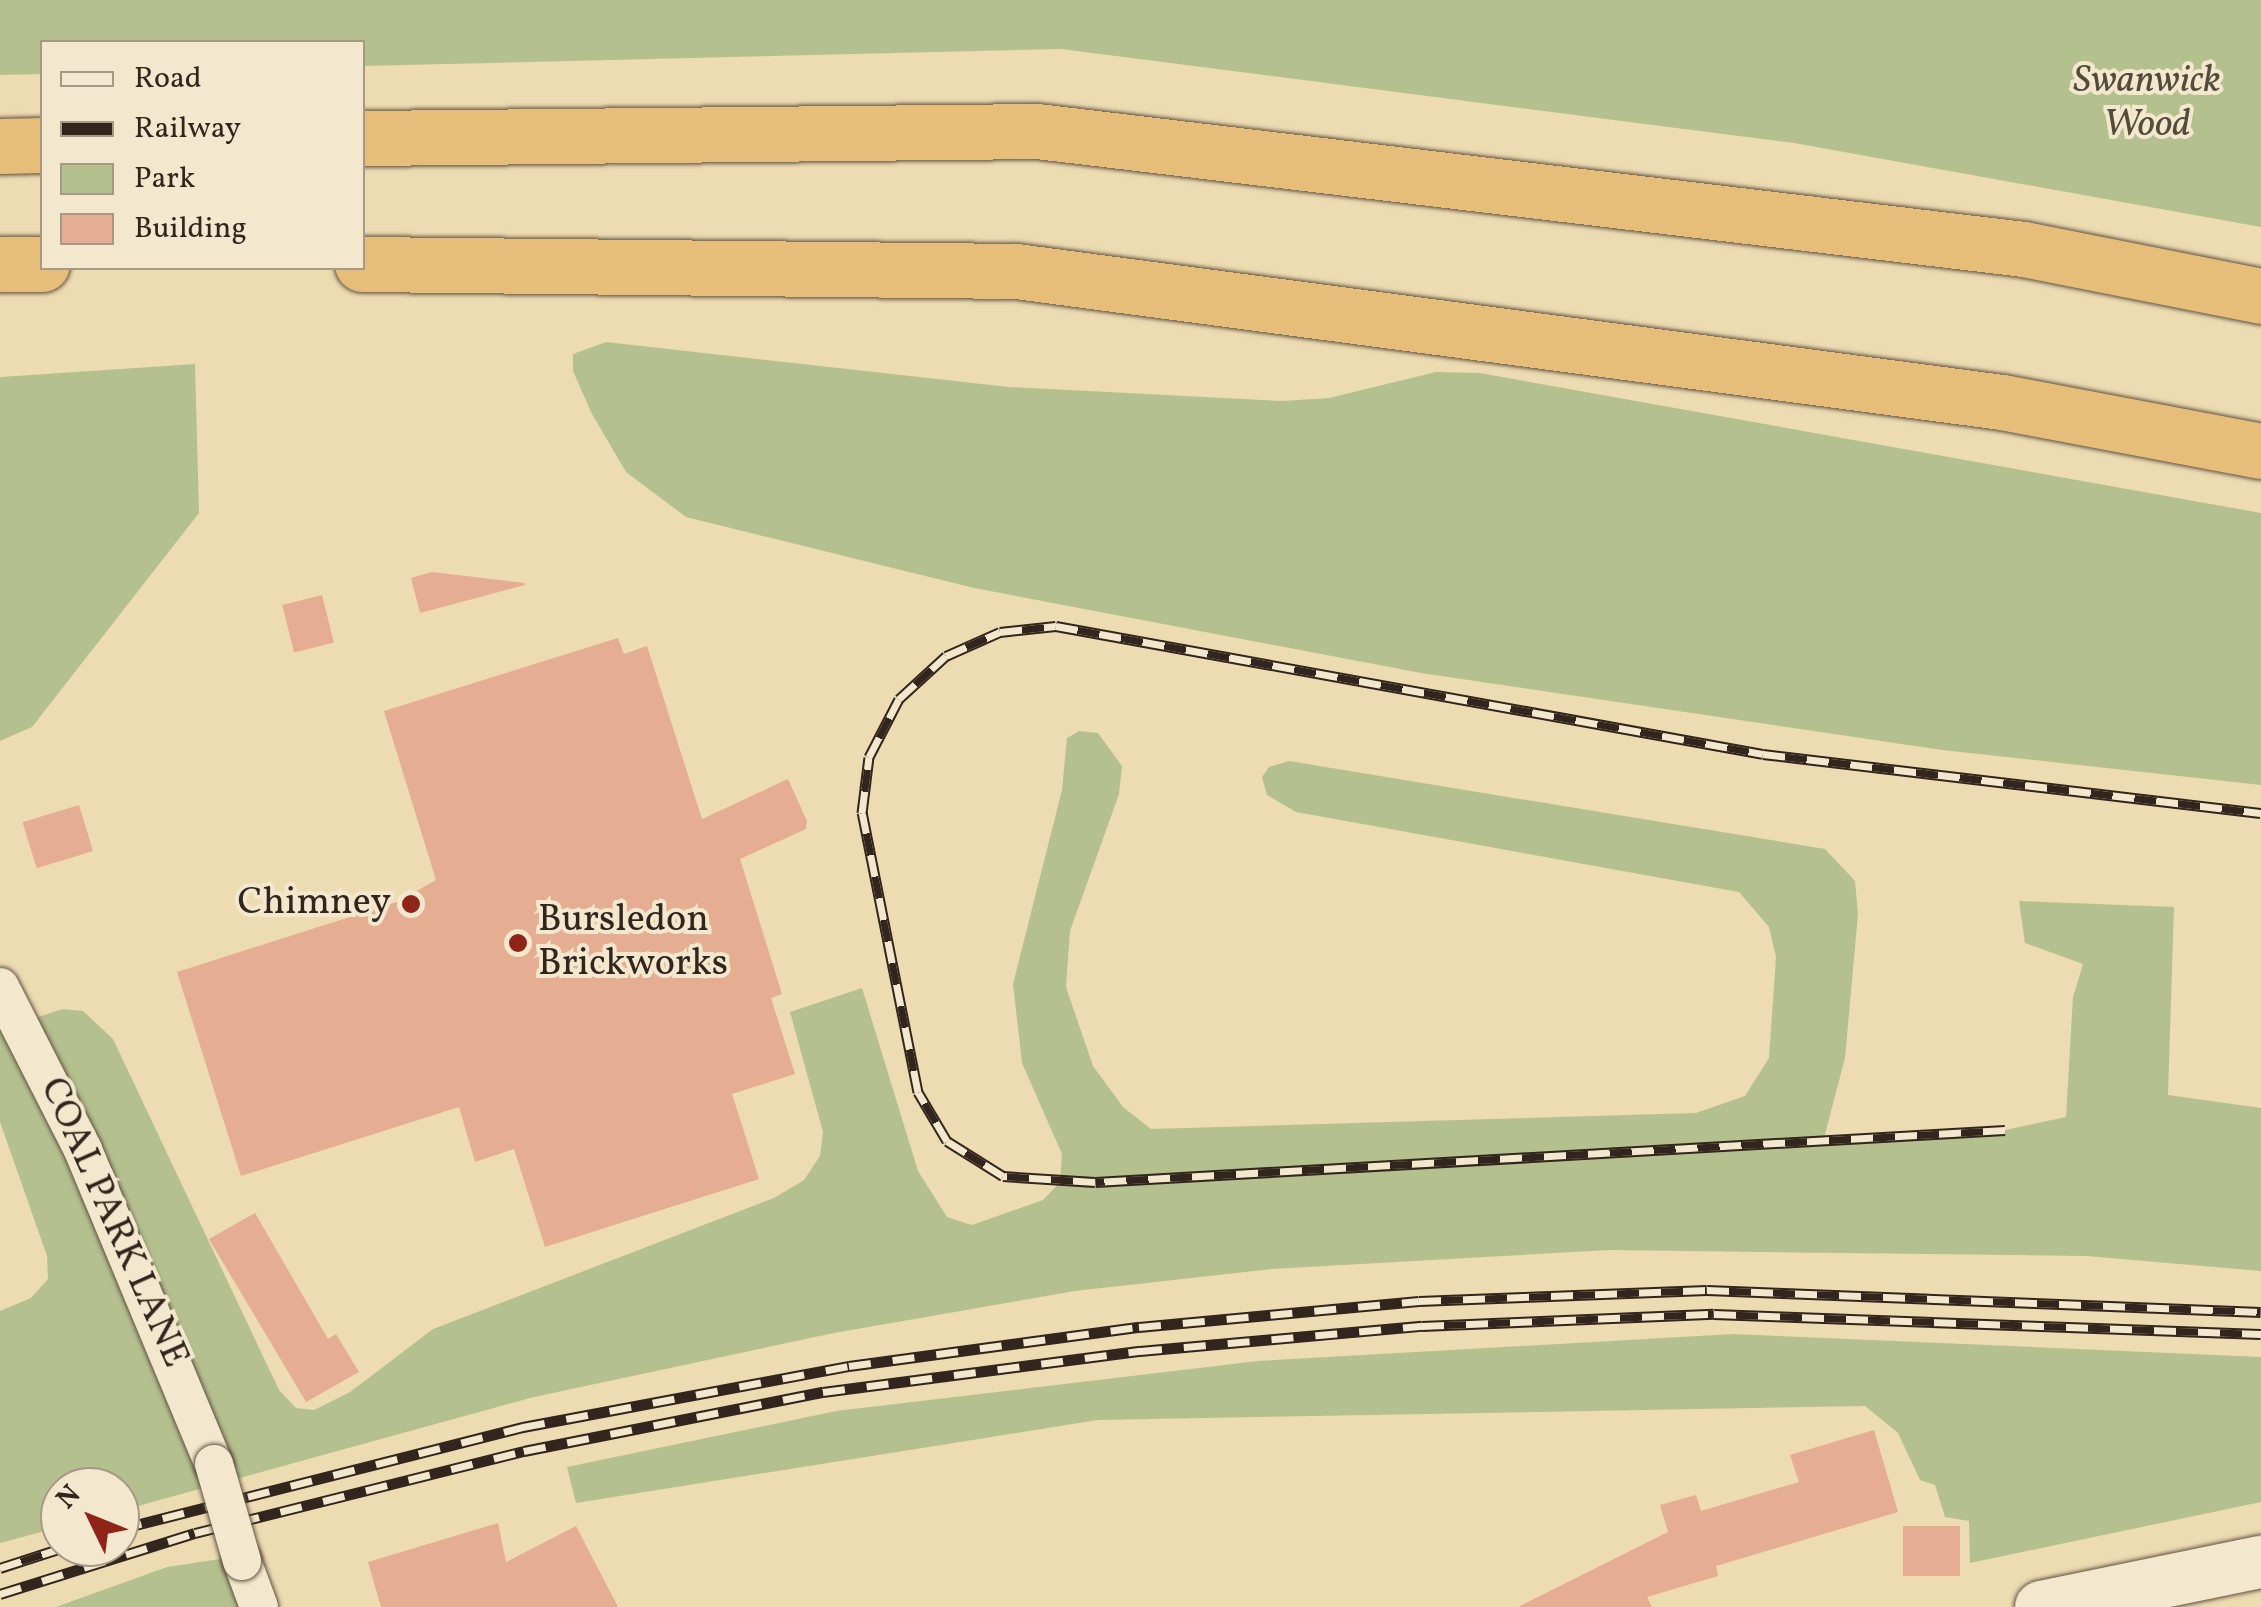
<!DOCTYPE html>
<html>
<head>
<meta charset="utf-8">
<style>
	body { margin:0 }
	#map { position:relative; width:2261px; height:1607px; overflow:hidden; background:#eddbb2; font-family:Vollkorn,serif }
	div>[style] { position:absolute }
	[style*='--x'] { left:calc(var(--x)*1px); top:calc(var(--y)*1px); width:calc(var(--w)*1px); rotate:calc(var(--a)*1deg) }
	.green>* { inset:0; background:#b4c18f }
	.building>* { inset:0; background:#e5ad92; transform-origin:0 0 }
	.roads { filter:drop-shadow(0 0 2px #615242) drop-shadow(0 0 2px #615242) }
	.street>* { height:38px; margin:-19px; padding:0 19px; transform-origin:19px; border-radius:19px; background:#f3e8cd }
	.secondary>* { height:52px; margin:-26px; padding:0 26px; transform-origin:26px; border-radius:26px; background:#f3e8cd }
	.highway>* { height:55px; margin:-27.5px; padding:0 27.5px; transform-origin:27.5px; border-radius:27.5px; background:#e6be79 }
	.rail>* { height:11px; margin-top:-5.5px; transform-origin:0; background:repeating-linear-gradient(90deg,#f3e8cd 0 22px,#32251d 0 44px); box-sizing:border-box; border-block:2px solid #32251d }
	.bridges { filter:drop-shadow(0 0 2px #615242) drop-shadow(0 0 2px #615242) }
	.street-bridge>* { height:38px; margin:-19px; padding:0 19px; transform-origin:19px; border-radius:19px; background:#f3e8cd }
	.dots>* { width:28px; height:28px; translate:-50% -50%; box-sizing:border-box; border:5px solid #f3e8cd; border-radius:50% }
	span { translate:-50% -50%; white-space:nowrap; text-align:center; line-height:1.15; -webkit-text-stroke:8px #f3e8cd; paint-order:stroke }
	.park-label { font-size:38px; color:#524c3a; font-style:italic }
	.poi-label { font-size:38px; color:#32251d }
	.right { translate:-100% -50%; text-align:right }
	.left { translate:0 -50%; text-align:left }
	.street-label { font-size:38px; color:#32251d }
	.legend { position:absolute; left:40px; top:40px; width:325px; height:230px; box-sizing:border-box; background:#f3e8cd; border:2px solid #a69a87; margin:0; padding:12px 18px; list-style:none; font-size:30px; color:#32251d }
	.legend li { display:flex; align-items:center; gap:20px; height:50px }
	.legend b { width:50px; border:2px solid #a69a87 }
	.north { position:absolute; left:40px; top:1467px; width:100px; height:100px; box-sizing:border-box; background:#f3e8cd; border:2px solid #a69a87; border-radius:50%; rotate:313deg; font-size:28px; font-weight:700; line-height:40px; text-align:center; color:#32251d }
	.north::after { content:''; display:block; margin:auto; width:35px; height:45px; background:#8f2418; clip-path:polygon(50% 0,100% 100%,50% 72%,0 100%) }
</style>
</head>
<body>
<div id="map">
	<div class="green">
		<div style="clip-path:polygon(0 0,2261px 0,2261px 227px,1794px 143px,1061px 49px,363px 66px,362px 42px,42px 42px,42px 74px,0 75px)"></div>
		<div style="clip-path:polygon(606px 342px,1009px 387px,1282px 401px,1329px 398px,1436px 372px,1480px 373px,2261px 513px,2261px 785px,1942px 750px,1421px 673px,974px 588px,686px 517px,626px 472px,592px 414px,573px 371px,573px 354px)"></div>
		<div style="clip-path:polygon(195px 364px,199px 513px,32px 727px,0 741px,0 377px)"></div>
		<div style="clip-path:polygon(1079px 731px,1098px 733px,1122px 766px,1119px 794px,1070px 931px,1066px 987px,1093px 1066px,1123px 1107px,1151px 1129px,1696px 1113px,1745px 1096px,1769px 1058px,1776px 957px,1769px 927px,1739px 892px,1296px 812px,1267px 795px,1262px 777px,1269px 767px,1289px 761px,1825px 849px,1855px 881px,1858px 914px,1845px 1058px,1824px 1138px,2005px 1130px,2066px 1117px,2073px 997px,2083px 964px,2025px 943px,2019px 901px,2174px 907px,2168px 1095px,2261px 1108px,2261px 1271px,2086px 1256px,1609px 1250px,1272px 1269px,1075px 1291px,834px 1333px,534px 1397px,120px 1511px,120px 1487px,60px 1487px,60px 1527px,0 1543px,0 1311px,31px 1298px,48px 1279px,47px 1256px,0 1122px,0 992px,16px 1024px,63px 1009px,83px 1011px,113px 1039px,279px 1390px,296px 1408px,314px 1410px,350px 1392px,433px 1329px,774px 1198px,804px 1180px,820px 1156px,823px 1132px,790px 1012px,862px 988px,918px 1171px,947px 1217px,972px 1225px,1043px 1200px,1060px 1182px,1062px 1154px,1022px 1063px,1013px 984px,1062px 790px,1067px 738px)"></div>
		<div style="clip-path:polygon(1733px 1334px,2261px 1357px,2261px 1502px,1970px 1563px,1969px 1521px,1945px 1517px,1935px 1485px,1920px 1480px,1898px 1433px,1865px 1406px,1098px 1420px,576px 1503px,567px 1467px,836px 1411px,1258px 1361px)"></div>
		<div style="clip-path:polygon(227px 1558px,249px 1607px,56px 1607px,167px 1567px)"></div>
	</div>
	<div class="building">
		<div style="clip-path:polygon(432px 572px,525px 583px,525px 585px,420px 613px,411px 578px)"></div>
		<div style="left:322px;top:595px;width:49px;height:41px;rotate:76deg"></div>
		<div style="clip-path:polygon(618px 638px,624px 654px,647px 646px,702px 819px,788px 779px,807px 821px,806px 829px,740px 859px,782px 994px,771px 998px,795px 1074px,732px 1094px,759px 1179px,545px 1247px,514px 1149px,475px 1162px,459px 1107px,241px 1176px,177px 972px,397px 902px,436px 880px,384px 711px)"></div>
		<div style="left:79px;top:805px;width:48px;height:59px;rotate:73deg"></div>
		<div style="clip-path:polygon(255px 1213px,328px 1339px,336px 1334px,359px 1372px,306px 1402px,209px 1239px)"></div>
		<div style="clip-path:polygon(1874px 1430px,1898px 1512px,1716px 1566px,1718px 1576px,1647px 1597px,1652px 1607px,1518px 1607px,1668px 1532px,1660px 1505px,1696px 1495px,1701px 1511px,1799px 1482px,1790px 1455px)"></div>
		<div style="clip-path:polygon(498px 1523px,506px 1562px,576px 1526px,618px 1607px,381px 1607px,368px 1562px)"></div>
		<div style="left:1960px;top:1526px;width:50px;height:57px;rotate:90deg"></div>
	</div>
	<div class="roads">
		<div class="street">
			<div style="--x:0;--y:987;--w:183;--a:63"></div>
			<div style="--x:83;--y:1150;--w:340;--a:67.4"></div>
			<div style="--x:242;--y:1561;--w:49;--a:69.7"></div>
		</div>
		<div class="secondary">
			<div style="--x:2041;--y:1607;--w:225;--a:-11.6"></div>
		</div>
		<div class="highway">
			<div style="--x:362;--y:138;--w:675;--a:-0.59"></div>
			<div style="--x:1037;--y:131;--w:994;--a:6.82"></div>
			<div style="--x:2024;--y:249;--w:242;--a:11.2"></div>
			<div style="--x:0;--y:146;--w:42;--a:-1.4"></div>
			<div style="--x:0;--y:264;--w:42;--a:0"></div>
			<div style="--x:362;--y:264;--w:654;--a:0.61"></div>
			<div style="--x:1016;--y:271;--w:995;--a:7.57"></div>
			<div style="--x:2002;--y:402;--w:264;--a:10.7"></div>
		</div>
	</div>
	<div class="rail">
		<div style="--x:2005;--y:1130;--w:911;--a:176.73"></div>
		<div style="--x:1095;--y:1182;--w:92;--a:-176.3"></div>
		<div style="--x:1003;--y:1176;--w:66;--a:-148"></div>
		<div style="--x:947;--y:1141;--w:57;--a:-120.6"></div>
		<div style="--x:918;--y:1092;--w:285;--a:-101.3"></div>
		<div style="--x:862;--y:813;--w:56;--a:-82.9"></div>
		<div style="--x:869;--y:757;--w:65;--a:-62.7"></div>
		<div style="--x:899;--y:699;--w:64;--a:-42.5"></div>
		<div style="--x:946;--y:656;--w:59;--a:-24"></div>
		<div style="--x:1000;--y:632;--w:56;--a:-6.1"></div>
		<div style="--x:1056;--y:626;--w:718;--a:10.26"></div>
		<div style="--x:1763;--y:754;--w:501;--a:6.76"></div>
		<div style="--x:120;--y:1529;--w:416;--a:-14.2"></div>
		<div style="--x:523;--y:1427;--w:332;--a:-10.6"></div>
		<div style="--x:849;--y:1366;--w:293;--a:-7.7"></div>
		<div style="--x:1139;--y:1327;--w:281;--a:-5.3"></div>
		<div style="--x:1419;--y:1301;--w:288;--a:-2.2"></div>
		<div style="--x:1707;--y:1290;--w:554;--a:2.27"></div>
		<div style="--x:0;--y:1568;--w:68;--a:-17.9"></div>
		<div style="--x:0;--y:1594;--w:204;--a:-17.4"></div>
		<div style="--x:195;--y:1533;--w:339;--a:-14"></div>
		<div style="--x:524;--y:1451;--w:305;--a:-11.2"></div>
		<div style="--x:823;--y:1392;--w:320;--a:-7.4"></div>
		<div style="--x:1140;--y:1351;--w:283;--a:-5.1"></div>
		<div style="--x:1422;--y:1326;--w:292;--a:-2.4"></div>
		<div style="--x:1714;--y:1314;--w:547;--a:2.09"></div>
	</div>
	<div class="bridges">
		<div class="street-bridge">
			<div style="--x:214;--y:1464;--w:101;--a:73.9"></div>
		</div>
	</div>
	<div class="dots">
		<div style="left:411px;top:904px;background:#8f2418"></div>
		<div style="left:518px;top:943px;background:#8f2418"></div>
	</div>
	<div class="park-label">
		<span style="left:2147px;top:104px">Swanwick<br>Wood</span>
	</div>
	<div class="poi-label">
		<span class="right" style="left:391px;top:904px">Chimney</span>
		<span class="left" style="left:538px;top:943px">Bursledon<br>Brickworks</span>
	</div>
	<div class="street-label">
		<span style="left:113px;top:1223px;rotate:66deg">COAL PARK LANE</span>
	</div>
	<ul class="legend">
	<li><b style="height:12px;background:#f3e8cd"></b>Road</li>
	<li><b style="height:12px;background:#32251d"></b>Railway</li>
	<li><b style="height:28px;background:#b4c18f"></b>Park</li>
	<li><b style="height:28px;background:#e5ad92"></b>Building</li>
	</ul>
	<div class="north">N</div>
</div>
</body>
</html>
